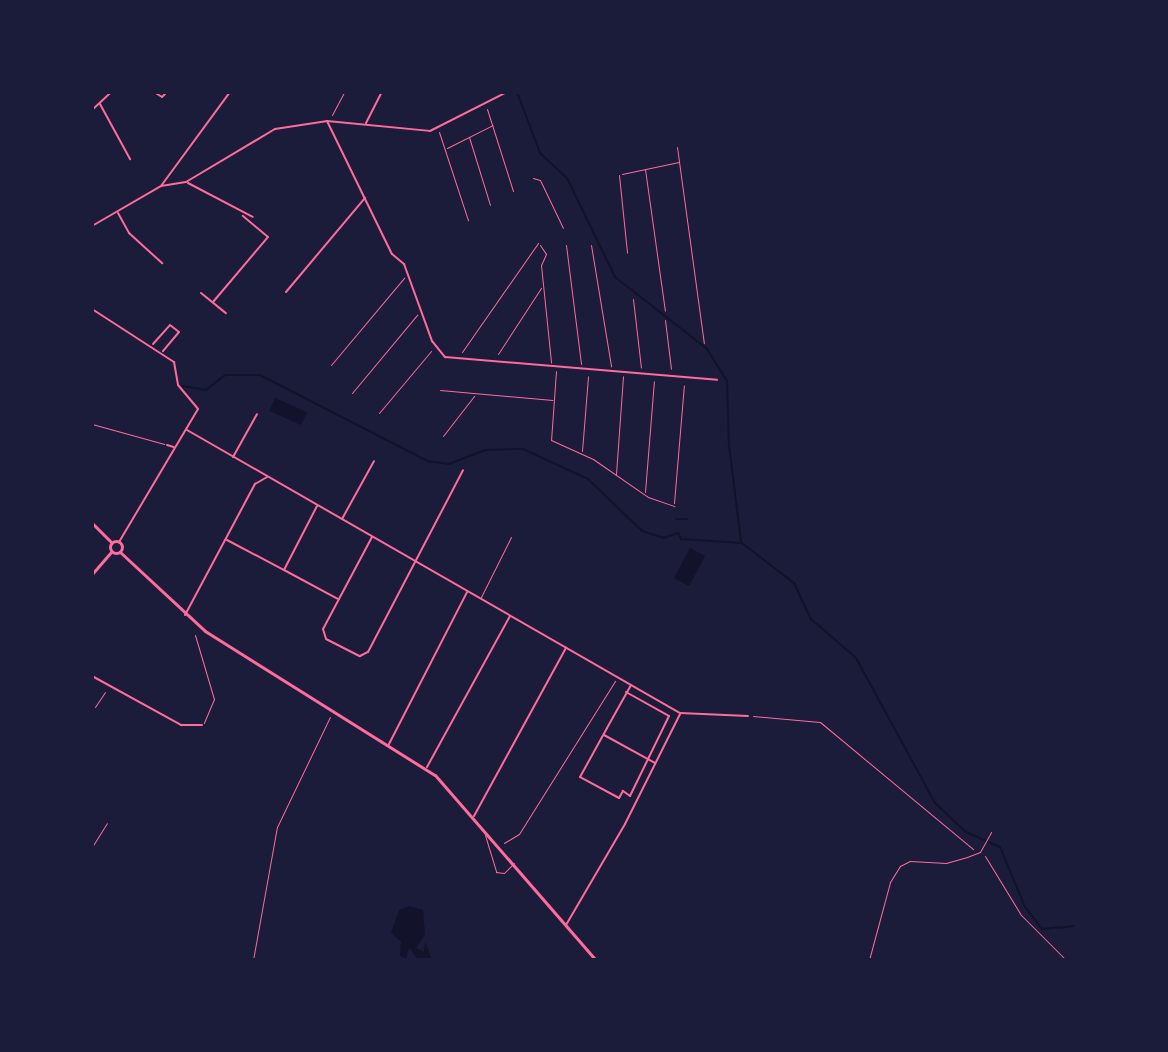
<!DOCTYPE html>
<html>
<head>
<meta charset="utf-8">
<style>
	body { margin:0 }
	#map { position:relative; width:1168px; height:1052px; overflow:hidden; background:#1b1b3a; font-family:Manrope,sans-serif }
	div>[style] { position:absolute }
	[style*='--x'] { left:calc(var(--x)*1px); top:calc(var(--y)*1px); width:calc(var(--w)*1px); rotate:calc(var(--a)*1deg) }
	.water>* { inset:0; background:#12122b; transform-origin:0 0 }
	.stream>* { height:2px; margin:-1px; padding:0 1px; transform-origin:1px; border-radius:1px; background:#12122b }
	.path>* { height:1px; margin:-0.5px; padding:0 0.5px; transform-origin:0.5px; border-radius:0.5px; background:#ff6b9d }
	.service>* { height:1px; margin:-0.5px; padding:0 0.5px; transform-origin:0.5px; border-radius:0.5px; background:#ff6b9d }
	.minor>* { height:2px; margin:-1px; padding:0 1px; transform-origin:1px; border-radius:1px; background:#ff6b9d }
	.tertiary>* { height:3px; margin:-1.5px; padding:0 1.5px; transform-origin:1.5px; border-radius:1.5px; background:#ff6b9d }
	.secondary>* { height:3px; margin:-1.5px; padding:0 1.5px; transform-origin:1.5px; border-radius:1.5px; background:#ff6b9d }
	.secondary>.ring { margin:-1.5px; padding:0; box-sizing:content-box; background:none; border:3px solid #ff6b9d; border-radius:50% }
	span { translate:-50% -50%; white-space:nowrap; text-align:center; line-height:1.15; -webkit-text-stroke:8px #1b1b3a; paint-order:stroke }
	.frame { position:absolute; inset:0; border:94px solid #1b1b3a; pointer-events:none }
</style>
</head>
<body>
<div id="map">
	<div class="water">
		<div style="left:275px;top:398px;width:35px;height:14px;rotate:24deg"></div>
		<div style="left:690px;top:548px;width:17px;height:34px;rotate:28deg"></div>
		<div style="clip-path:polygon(410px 906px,423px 910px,425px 935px,416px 948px,424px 952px,425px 942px,432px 960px,418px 960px,409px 947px,406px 959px,400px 956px,401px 942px,391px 933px,399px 910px)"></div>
	</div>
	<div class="stream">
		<div style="--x:517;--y:92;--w:65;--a:69.3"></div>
		<div style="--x:540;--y:153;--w:37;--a:43"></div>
		<div style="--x:567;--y:178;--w:110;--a:64.1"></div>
		<div style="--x:615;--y:277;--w:117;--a:38"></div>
		<div style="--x:707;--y:349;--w:38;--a:58"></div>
		<div style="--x:727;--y:382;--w:63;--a:88.2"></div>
		<div style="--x:729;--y:445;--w:98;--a:82.9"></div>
		<div style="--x:182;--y:386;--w:24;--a:9"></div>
		<div style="--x:206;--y:390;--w:24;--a:-38"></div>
		<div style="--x:225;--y:375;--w:35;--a:0"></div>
		<div style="--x:260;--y:375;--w:188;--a:27.2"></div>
		<div style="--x:427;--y:461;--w:22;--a:8"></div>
		<div style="--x:449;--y:464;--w:39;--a:-21"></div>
		<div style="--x:485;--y:450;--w:38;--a:-2"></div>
		<div style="--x:523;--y:449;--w:72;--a:24.8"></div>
		<div style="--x:588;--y:479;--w:75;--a:43.9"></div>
		<div style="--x:642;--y:531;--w:22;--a:18"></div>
		<div style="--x:663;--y:538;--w:16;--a:-18"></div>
		<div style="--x:678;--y:533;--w:7;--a:63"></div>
		<div style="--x:681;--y:539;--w:61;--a:3.8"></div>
		<div style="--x:742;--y:543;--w:66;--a:37.6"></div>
		<div style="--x:794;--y:583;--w:40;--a:65"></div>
		<div style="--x:811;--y:619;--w:60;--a:40.9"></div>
		<div style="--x:856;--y:658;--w:165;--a:61.4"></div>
		<div style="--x:935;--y:803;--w:42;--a:43.1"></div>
		<div style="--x:966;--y:832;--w:37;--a:24"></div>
		<div style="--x:1000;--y:847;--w:65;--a:67.4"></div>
		<div style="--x:1025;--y:907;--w:28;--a:52"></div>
		<div style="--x:1042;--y:929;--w:34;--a:-5"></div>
		<div style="--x:676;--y:519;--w:11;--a:0"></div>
	</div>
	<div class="path">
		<div style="--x:487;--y:109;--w:86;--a:72.4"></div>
		<div style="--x:332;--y:115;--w:26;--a:-62"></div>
		<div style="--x:439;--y:132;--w:93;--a:71.8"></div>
		<div style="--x:469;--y:137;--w:71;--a:72.8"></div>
		<div style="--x:677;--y:147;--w:198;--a:82.2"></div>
		<div style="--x:447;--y:148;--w:51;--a:-26.6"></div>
		<div style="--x:645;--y:169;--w:143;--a:82"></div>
		<div style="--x:622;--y:174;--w:58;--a:-11.9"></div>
		<div style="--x:619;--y:175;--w:78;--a:84.1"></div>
		<div style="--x:533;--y:178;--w:7;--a:16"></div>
		<div style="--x:540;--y:180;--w:53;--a:64.4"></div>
		<div style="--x:540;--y:245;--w:11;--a:56"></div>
		<div style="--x:546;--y:254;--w:12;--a:114"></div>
		<div style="--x:541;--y:265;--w:98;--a:84.1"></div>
		<div style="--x:566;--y:245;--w:120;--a:82.8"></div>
		<div style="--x:591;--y:245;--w:123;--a:80.6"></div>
		<div style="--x:633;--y:299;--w:69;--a:83.4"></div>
		<div style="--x:665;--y:320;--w:49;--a:83"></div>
		<div style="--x:462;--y:352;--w:133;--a:-55.1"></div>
		<div style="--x:498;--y:354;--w:79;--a:-56.9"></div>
		<div style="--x:331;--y:365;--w:114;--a:-50"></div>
		<div style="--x:556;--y:371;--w:69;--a:94.1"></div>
		<div style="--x:551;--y:440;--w:46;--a:24.3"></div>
		<div style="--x:593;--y:459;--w:67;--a:34.6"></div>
		<div style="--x:648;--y:497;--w:28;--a:19"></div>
		<div style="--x:440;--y:390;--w:113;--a:5.1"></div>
		<div style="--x:352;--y:393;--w:102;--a:-50.2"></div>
		<div style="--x:379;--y:413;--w:81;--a:-50"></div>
		<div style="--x:443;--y:436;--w:51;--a:-52.2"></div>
		<div style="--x:582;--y:451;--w:75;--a:-85.4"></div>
		<div style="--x:616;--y:474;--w:98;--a:-85.9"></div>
		<div style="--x:645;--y:492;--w:111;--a:-85.4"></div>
		<div style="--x:674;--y:503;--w:118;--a:-85.2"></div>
		<div style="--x:95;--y:707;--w:18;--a:-56"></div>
		<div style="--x:753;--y:716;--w:67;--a:5.1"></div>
		<div style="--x:820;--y:722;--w:199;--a:39.7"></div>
		<div style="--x:504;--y:843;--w:17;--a:-31"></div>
		<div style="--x:519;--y:834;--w:181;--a:-57.9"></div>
		<div style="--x:985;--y:856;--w:69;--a:58.6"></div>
		<div style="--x:1021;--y:915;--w:64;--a:45"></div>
		<div style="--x:253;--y:960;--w:135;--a:-79.8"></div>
		<div style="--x:277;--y:827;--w:122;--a:-64.3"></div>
	</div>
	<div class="service">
		<div style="--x:92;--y:424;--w:75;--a:15.5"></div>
		<div style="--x:481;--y:597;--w:67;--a:-63.4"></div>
		<div style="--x:195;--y:635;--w:67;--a:73.5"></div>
		<div style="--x:214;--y:699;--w:26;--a:113"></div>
		<div style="--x:92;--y:713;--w:1;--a:-45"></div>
		<div style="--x:485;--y:835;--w:39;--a:73"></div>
		<div style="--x:496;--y:872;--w:8;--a:7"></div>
		<div style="--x:504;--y:873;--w:14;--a:-45"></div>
		<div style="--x:92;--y:847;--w:28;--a:-58"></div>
		<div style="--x:869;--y:960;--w:81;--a:-74.9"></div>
		<div style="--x:890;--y:882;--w:19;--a:-58"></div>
		<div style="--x:900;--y:866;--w:11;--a:-27"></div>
		<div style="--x:910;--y:861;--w:36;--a:3"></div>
		<div style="--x:946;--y:863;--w:22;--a:-16"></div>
		<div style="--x:967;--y:857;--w:14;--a:-21"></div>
		<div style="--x:980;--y:852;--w:23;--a:-61"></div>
	</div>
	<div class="minor">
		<div style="--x:154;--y:92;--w:9;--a:32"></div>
		<div style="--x:162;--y:97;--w:7;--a:-45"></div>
		<div style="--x:100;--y:104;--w:63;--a:61.4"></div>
		<div style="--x:92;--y:110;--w:26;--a:-43"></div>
		<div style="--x:327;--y:121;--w:148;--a:64"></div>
		<div style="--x:392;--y:254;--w:16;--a:40"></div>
		<div style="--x:404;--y:264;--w:82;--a:70"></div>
		<div style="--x:432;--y:341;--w:21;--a:51"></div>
		<div style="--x:445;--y:357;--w:273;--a:4.8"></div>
		<div style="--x:366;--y:123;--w:35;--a:-63"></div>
		<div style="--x:188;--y:183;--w:73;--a:27.6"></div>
		<div style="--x:161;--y:186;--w:25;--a:-9"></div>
		<div style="--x:186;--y:182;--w:104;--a:-30.8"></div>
		<div style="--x:275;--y:129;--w:53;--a:-8.7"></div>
		<div style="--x:327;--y:121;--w:103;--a:5.5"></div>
		<div style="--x:430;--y:131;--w:86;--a:-26.9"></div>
		<div style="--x:118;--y:213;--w:23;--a:61"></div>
		<div style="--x:129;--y:233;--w:45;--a:42.3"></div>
		<div style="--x:92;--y:226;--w:80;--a:-30.1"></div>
		<div style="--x:161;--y:186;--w:117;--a:-53.7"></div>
		<div style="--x:286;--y:292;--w:123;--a:-50"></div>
		<div style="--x:201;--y:293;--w:32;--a:39"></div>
		<div style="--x:213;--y:302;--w:85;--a:-49.8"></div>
		<div style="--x:268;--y:237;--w:33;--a:-140"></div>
		<div style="--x:92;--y:309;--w:98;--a:32.9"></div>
		<div style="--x:174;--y:362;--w:23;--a:80"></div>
		<div style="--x:178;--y:385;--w:31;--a:50"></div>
		<div style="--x:198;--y:409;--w:155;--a:120.7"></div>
		<div style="--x:153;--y:344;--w:25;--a:-48"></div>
		<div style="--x:170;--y:325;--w:11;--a:38"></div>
		<div style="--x:179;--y:332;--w:25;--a:130"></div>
		<div style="--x:187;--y:430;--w:568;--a:29.86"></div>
		<div style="--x:680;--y:713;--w:68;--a:2.5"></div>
		<div style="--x:167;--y:445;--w:7;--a:16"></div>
		<div style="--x:233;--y:457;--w:49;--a:-60.8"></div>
		<div style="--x:317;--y:506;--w:72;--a:117.3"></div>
		<div style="--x:284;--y:570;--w:61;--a:28.2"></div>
		<div style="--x:342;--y:519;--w:66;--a:-61.1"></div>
		<div style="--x:372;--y:537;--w:104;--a:118"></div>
		<div style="--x:323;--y:629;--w:10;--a:73"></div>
		<div style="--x:326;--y:639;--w:38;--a:27"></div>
		<div style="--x:360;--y:656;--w:9;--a:-27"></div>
		<div style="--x:368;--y:652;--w:205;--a:-62.4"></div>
		<div style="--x:227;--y:540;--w:64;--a:27.8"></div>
		<div style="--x:185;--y:615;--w:149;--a:-61.9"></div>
		<div style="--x:255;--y:484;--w:14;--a:-30"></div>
		<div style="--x:92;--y:676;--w:102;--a:28.8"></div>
		<div style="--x:181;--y:725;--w:21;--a:0"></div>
		<div style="--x:626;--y:692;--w:49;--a:29.2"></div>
		<div style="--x:669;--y:716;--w:89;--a:116"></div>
		<div style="--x:630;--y:796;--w:9;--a:-144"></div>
		<div style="--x:623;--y:791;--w:8;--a:120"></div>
		<div style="--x:619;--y:798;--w:44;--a:-151.7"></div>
		<div style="--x:580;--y:777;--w:56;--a:-61.1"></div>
		<div style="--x:607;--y:728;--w:49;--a:-60.8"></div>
		<div style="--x:604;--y:735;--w:58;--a:28.8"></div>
		<div style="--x:389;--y:744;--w:171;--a:-62.8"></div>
		<div style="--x:427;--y:767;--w:172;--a:-61.2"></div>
		<div style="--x:474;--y:816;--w:192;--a:-61.3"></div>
		<div style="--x:566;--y:925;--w:117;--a:-59.7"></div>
		<div style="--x:625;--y:824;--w:123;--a:-63.4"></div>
	</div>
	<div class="tertiary">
		<div style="--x:92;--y:574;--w:30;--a:-49"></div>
	</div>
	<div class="secondary">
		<div style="--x:92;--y:523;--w:28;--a:45"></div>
		<div class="ring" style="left:110px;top:541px;width:9px;height:9px"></div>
		<div style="--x:120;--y:552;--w:116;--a:42.9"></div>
		<div style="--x:205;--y:631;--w:271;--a:32.1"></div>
		<div style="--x:435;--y:775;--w:245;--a:49"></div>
	</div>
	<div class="frame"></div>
</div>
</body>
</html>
